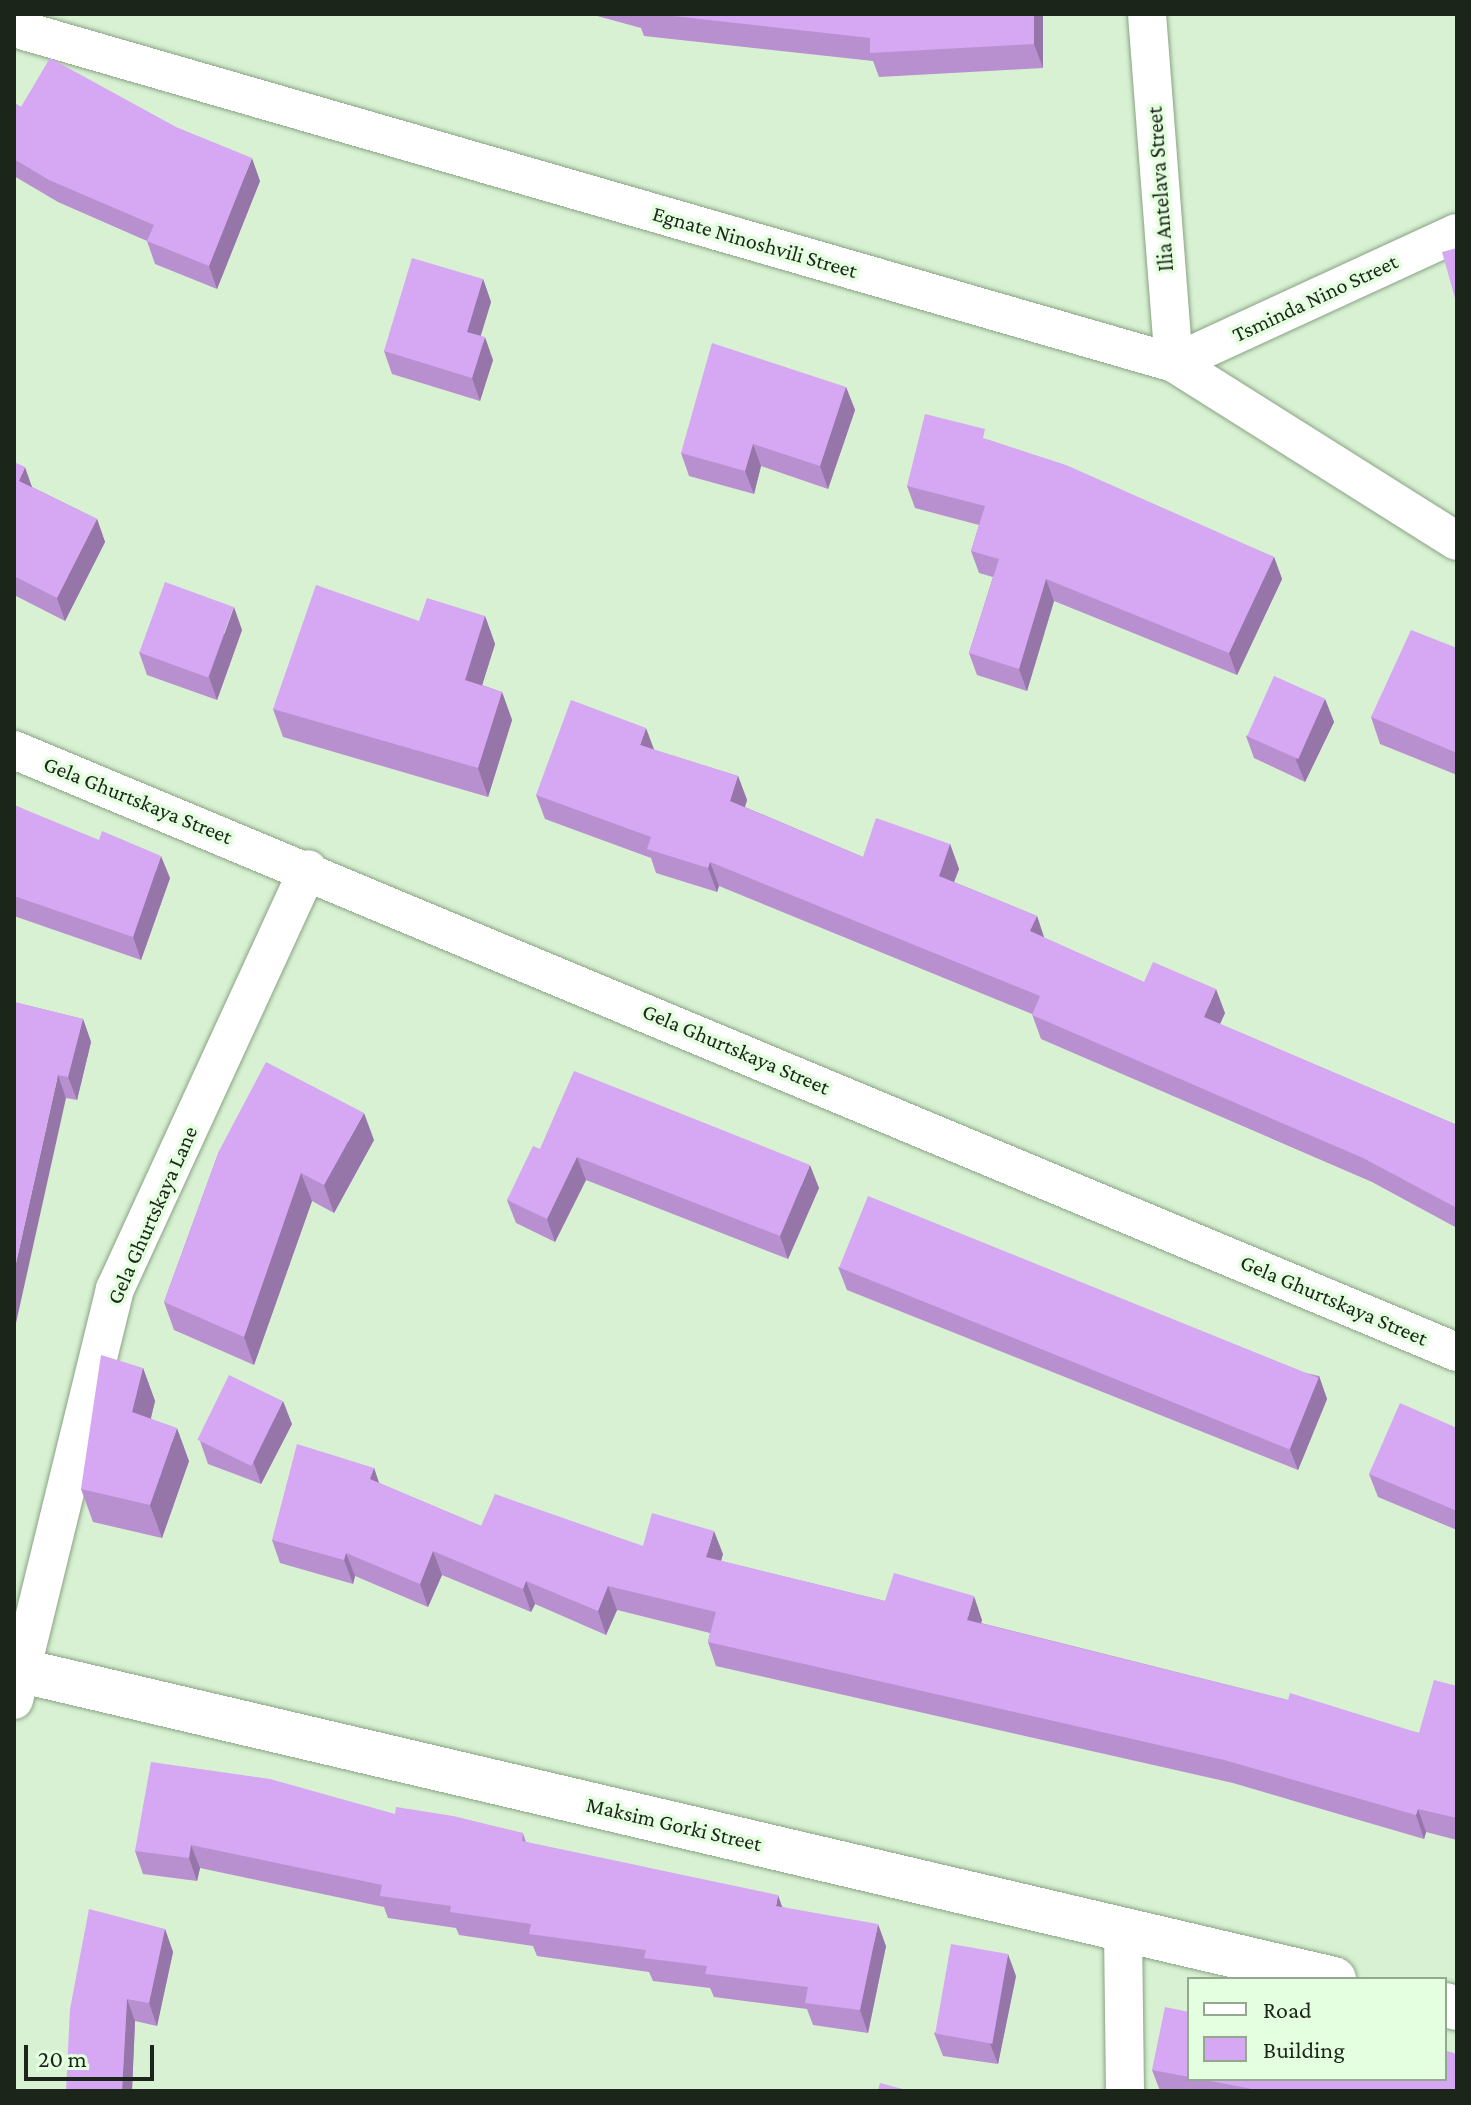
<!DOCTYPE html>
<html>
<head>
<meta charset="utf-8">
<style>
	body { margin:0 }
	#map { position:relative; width:1471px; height:2105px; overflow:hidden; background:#d7f1d2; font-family:"Crimson Pro",serif }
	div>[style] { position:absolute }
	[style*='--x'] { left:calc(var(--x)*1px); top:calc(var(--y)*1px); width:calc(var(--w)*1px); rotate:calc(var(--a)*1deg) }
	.roads { filter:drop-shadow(0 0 2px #8aa285) drop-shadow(0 0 2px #8aa285) }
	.minor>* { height:38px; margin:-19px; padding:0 19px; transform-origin:19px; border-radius:19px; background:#fff }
	.tertiary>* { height:44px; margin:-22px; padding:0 22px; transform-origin:22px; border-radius:22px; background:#fff }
	.wall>* { inset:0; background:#b890d0 }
	.shaded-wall>* { inset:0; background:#9675a9 }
	.building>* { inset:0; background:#d6a7f2; transform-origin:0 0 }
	span { translate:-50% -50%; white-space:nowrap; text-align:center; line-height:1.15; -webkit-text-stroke:7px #e4ffdf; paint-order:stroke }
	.street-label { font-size:22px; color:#1c251a }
	.frame { position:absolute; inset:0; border:16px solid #1c251a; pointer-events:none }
	.legend { position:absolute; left:1187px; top:1977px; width:260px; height:104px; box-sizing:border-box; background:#e4ffdf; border:2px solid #94a890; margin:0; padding:10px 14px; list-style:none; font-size:24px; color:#1c251a }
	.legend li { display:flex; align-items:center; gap:16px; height:40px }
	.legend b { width:40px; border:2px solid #94a890 }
	.scale { position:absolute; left:24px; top:2045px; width:130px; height:36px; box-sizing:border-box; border:4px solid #1c251a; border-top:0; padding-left:10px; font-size:24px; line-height:28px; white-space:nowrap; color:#1c251a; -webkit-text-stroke:6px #e4ffdf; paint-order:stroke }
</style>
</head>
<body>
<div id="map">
	<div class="roads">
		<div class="minor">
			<div style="--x:1147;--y:14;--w:350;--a:85.6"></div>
			<div style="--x:1174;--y:363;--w:311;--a:-24.7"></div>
			<div style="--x:14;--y:28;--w:1207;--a:16.11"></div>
			<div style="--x:1174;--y:363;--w:334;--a:32.2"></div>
			<div style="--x:14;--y:750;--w:1564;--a:22.65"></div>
			<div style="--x:14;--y:1700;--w:423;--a:-76.2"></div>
			<div style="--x:115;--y:1289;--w:462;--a:-65.3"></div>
			<div style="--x:1123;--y:1929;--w:162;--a:89.3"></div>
		</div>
		<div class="tertiary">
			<div style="--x:14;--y:1669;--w:1356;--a:13.22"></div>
			<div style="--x:1445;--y:2005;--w:12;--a:14"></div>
		</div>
	</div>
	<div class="wall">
		<div style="clip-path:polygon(590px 14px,1043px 14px,1043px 68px,879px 77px,873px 61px,644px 36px,641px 28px)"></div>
		<div style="clip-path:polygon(14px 103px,21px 107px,260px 181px,217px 289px,155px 264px,147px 241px,58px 202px,14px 176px)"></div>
		<div style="clip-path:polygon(483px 279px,491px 302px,480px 336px,493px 360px,480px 401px,392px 374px,384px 351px)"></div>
		<div style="clip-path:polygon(846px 387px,855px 410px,828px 489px,761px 466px,754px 494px,689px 476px,681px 453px)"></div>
		<div style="clip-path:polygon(989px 440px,1274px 557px,1282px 579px,1237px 675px,1054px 601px,1027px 691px,977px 675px,969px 653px,993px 577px,979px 573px,971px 551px,979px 525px,915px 508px,907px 486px)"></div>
		<div style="clip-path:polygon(14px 462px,32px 487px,97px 519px,105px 542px,65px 621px,14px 595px)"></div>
		<div style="clip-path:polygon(485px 616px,495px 644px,482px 685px,502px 692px,512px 720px,488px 797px,283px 737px,273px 709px,419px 621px)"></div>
		<div style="clip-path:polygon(242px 630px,217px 700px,147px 675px,139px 652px)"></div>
		<div style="clip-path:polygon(1457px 648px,1457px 775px,1380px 744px,1371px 717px)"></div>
		<div style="clip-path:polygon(1325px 699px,1334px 722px,1305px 782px,1254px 758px,1246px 736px)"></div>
		<div style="clip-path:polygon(654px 750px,738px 776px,747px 800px,745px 807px,863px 857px,950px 844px,959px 869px,954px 882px,1037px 916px,1044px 938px,1144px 982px,1225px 1013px,1220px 1024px,1457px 1125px,1457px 1228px,1372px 1182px,1041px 1039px,1032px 1014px,719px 886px,717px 892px,656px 873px,651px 858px,545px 819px,536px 795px)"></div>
		<div style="clip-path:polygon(14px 805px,170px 878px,141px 960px,14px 916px)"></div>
		<div style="clip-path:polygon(14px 1002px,83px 1019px,91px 1042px,77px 1100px,66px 1098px)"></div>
		<div style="clip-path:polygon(374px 1140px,334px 1213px,312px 1201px,254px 1365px,174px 1330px,164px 1302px,219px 1151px)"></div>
		<div style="clip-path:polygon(540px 1149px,819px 1188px,788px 1259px,586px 1180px,555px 1242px,516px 1223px,507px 1200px)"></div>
		<div style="clip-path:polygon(838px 1267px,1319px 1376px,1327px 1399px,1298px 1470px,847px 1290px)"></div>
		<div style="clip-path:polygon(143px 1368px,155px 1401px,151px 1418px,189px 1461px,162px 1538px,93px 1522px,81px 1489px)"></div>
		<div style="clip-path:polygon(292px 1424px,261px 1484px,208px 1464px,200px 1441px)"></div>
		<div style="clip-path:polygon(1457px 1428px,1457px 1530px,1378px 1497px,1369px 1474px)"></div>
		<div style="clip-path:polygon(374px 1468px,379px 1483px,481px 1526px,643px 1546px,723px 1554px,721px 1561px,885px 1601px,982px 1620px,981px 1623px,1419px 1733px,1457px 1686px,1457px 1840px,1426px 1832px,1424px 1839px,1233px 1783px,716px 1666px,708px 1642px,710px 1633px,617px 1610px,606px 1635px,535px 1604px,531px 1612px,442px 1575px,428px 1607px,355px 1576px,353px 1584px,280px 1563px,272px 1540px)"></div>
		<div style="clip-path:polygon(395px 1814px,523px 1833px,526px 1842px,783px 1907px,886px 1946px,868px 2033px,813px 2025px,807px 2009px,714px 1997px,710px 1988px,653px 1981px,649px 1972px,537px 1956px,533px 1946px,459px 1935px,456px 1928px,388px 1918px,384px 1907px,200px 1868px,197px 1881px,143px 1874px,135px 1851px)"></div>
		<div style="clip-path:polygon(165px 1929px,173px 1952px,157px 2026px,135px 2021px,132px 2091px,66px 2091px)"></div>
		<div style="clip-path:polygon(1016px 1976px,998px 2064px,943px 2056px,934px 2033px)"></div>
		<div style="clip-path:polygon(1189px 2012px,1189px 2079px,1445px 2079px,1457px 2091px,1160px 2091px,1152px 2070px)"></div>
	</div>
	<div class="shaded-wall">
		<div style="clip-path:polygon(1034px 14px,1043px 14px,1043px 68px,1034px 44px)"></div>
		<div style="clip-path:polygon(252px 158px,260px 181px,217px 289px,209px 266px)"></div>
		<div style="clip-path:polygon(483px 279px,491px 302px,475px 355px,467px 332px)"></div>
		<div style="clip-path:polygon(485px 337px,493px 360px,480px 401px,472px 378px)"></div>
		<div style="clip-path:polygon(846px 387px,855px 410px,828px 489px,820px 466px)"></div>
		<div style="clip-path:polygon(753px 444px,761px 466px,754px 494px,745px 471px)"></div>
		<div style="clip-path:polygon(25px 467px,33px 490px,19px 481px)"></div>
		<div style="clip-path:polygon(97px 519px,105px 542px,65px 621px,57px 598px)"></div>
		<div style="clip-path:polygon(1274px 557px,1282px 579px,1237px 675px,1229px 653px)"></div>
		<div style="clip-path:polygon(1046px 579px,1054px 601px,1027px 691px,1019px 669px)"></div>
		<div style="clip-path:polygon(234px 607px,242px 630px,217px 700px,209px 677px)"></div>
		<div style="clip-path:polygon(485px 616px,495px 644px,475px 708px,465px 680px)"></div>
		<div style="clip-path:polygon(502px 692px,512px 720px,488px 797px,478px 768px)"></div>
		<div style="clip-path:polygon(1325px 699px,1334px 722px,1305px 782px,1296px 760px)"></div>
		<div style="clip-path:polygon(646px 728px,655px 752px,640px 745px)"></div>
		<div style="clip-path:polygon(738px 776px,747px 800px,739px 825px,730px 801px)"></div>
		<div style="clip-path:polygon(950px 844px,959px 869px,947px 900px,939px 876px)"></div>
		<div style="clip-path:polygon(161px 856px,170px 878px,141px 960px,133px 937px)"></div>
		<div style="clip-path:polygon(710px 862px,719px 886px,717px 892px,708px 868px)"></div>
		<div style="clip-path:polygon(1037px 916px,1045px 940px,1030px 931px)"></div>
		<div style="clip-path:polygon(1216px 989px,1225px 1013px,1212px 1041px,1204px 1017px)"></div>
		<div style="clip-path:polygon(83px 1019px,91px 1042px,77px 1100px,68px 1077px)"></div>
		<div style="clip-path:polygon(58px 1075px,66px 1098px,14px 1332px,14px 1272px)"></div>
		<div style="clip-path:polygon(364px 1113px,374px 1140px,334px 1213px,324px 1185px)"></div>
		<div style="clip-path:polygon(577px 1157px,586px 1180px,555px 1242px,547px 1219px)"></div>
		<div style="clip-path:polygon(810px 1165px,819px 1188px,788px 1259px,780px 1236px)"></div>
		<div style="clip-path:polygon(301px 1173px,312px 1201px,254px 1365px,244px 1337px)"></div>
		<div style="clip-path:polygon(143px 1368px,155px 1401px,144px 1445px,132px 1412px)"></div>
		<div style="clip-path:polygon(1319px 1376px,1327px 1399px,1298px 1470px,1289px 1447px)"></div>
		<div style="clip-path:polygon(283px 1401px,292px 1424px,261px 1484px,253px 1461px)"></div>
		<div style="clip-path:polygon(177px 1428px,189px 1461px,162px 1538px,150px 1505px)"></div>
		<div style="clip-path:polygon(374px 1468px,382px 1492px,370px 1479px)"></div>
		<div style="clip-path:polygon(714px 1531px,723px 1554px,715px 1581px,706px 1557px)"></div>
		<div style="clip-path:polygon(433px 1551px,442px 1575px,428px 1607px,420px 1584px)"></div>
		<div style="clip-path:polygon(346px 1553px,355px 1576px,353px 1584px,344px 1560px)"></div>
		<div style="clip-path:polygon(526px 1581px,535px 1604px,531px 1612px,523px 1589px)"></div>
		<div style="clip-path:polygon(608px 1586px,617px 1610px,606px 1635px,598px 1611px)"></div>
		<div style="clip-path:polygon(974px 1596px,982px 1620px,975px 1643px,967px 1620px)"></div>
		<div style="clip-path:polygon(1418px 1809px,1426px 1832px,1424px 1839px,1416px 1815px)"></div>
		<div style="clip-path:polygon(191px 1845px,200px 1868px,197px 1881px,189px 1858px)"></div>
		<div style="clip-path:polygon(778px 1895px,786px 1918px,776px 1906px)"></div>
		<div style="clip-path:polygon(878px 1924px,886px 1946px,868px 2033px,860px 2010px)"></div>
		<div style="clip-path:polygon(165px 1929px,173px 1952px,157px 2026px,149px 2003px)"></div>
		<div style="clip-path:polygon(1008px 1954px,1016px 1976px,998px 2064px,989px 2041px)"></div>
		<div style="clip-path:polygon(127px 1999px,135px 2021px,132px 2091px,122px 2091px)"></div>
	</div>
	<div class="building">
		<div style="clip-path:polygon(655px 14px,1034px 14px,1034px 44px,870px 53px,870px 38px)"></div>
		<div style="clip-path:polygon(50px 58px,176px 127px,252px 158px,209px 266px,147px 241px,154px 225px,49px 180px,14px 159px,14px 103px,21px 107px)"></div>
		<div style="clip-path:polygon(1457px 248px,1457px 305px,1442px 252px)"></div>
		<div style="clip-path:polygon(412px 258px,483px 279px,467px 332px,485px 337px,472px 378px,384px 351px)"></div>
		<div style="clip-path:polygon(712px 343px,846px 387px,820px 466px,753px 444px,745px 471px,681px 453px)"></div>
		<div style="clip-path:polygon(925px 414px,985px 429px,983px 438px,1066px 465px,1274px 557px,1229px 653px,1046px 579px,1019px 669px,969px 653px,999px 559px,971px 551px,985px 506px,907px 486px)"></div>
		<div style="clip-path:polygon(14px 462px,25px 467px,19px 481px,97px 519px,57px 598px,14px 576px)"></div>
		<div style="left:165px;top:582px;width:73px;height:75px;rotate:20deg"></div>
		<div style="clip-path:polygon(316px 585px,419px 621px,427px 598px,485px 616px,465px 680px,502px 692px,478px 768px,273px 709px)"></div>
		<div style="clip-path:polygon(1411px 630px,1457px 648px,1457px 753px,1371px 717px)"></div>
		<div style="left:1274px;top:676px;width:56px;height:66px;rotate:24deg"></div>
		<div style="clip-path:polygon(571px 700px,646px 728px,640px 745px,738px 776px,730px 801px,863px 857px,876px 818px,950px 844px,939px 876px,1037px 916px,1030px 931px,1144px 982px,1153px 962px,1216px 989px,1204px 1017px,1457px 1125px,1457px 1208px,1363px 1158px,1032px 1015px,1040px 996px,710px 862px,708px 868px,647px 849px,651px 837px,536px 795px)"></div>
		<div style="clip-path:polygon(14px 805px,99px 840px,102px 831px,161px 856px,133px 937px,14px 896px)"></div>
		<div style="clip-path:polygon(14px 1002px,83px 1019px,68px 1077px,58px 1075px,14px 1272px)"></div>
		<div style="clip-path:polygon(266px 1062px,364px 1113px,324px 1185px,301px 1173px,244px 1337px,164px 1302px,219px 1151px)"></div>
		<div style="clip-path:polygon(574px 1071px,810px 1165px,780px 1236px,577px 1157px,547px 1219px,507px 1200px,533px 1146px,540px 1149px)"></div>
		<div style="left:868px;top:1196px;width:486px;height:77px;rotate:22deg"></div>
		<div style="clip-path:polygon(101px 1355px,143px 1368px,132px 1412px,177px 1428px,150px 1505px,81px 1489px)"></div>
		<div style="left:229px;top:1375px;width:60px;height:72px;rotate:26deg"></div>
		<div style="clip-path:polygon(1400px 1403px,1457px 1428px,1457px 1511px,1369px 1474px)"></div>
		<div style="clip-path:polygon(297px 1444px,374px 1468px,370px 1479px,481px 1526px,495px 1494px,643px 1546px,652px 1513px,714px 1531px,706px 1557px,885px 1601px,894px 1573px,974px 1596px,967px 1620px,1288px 1700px,1290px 1693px,1419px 1733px,1434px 1680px,1457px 1686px,1457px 1818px,1418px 1809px,1416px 1815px,1224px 1760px,708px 1642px,716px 1612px,608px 1586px,598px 1611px,526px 1581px,523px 1589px,433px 1551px,420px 1584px,346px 1553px,344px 1560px,272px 1540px)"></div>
		<div style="clip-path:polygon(151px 1762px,270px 1779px,395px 1814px,396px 1807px,453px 1816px,523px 1833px,522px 1841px,778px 1895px,776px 1906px,878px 1924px,860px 2010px,805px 2003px,808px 1987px,705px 1974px,707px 1966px,644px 1958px,646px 1950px,529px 1934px,531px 1924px,450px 1912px,451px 1906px,380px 1896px,382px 1885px,191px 1845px,189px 1858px,135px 1851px)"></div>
		<div style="clip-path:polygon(89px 1909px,165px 1929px,149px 2003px,127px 1999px,122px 2091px,66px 2091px,70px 2009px)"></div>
		<div style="left:951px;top:1944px;width:58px;height:91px;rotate:10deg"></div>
		<div style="clip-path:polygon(1165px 2007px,1189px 2012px,1189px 2077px,1152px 2070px)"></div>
		<div style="clip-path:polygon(1447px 2051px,1457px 2054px,1457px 2091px,1252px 2091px,1252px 2089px,1200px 2079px,1445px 2079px,1445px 2058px)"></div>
		<div style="clip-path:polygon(880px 2083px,910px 2091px,878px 2091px)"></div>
	</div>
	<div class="street-label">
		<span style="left:1160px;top:189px;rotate:-94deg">Ilia Antelava Street</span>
		<span style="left:755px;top:242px;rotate:16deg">Egnate Ninoshvili Street</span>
		<span style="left:1315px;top:298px;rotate:-25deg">Tsminda Nino Street</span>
		<span style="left:138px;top:800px;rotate:22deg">Gela Ghurtskaya Street</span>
		<span style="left:736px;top:1049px;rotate:23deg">Gela Ghurtskaya Street</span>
		<span style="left:152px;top:1215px;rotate:-66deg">Gela Ghurtskaya Lane</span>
		<span style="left:1334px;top:1300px;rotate:23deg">Gela Ghurtskaya Street</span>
		<span style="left:674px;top:1824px;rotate:13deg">Maksim Gorki Street</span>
	</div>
	<div class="frame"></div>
	<ul class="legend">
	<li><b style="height:10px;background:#fff"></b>Road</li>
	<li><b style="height:22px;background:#d6a7f2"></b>Building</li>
	</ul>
	<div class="scale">20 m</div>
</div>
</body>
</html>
